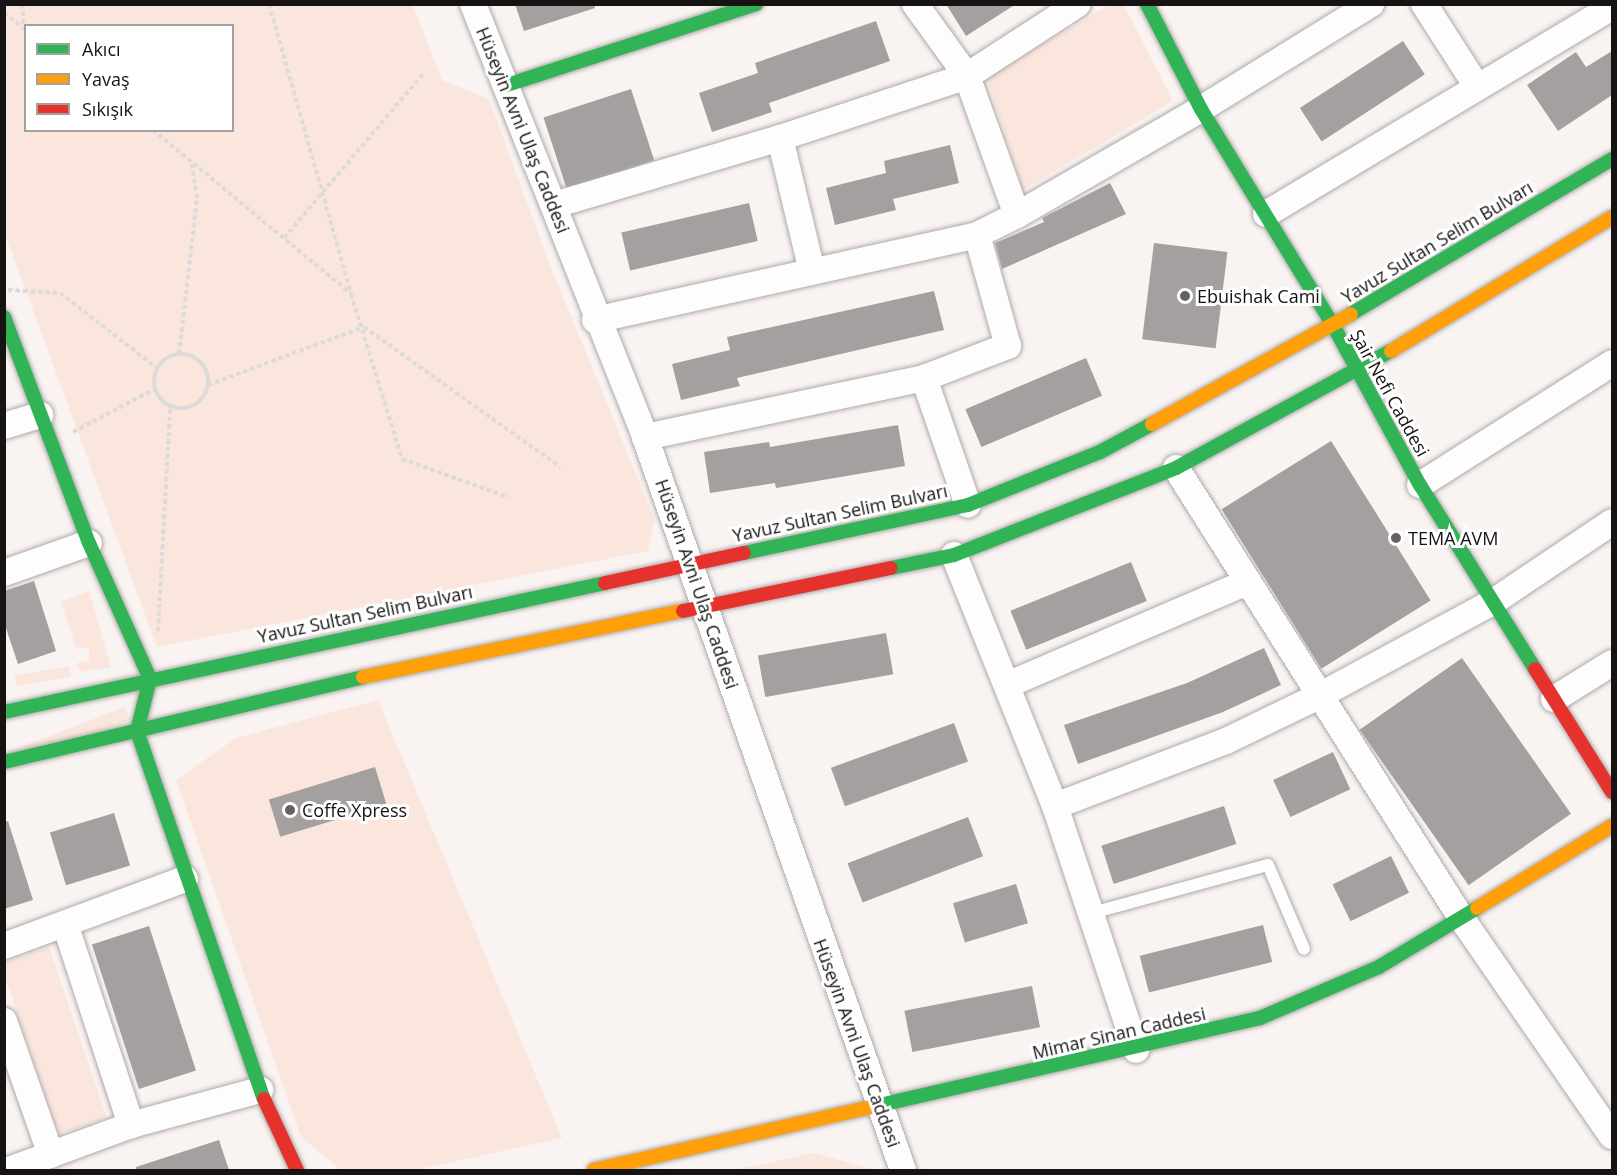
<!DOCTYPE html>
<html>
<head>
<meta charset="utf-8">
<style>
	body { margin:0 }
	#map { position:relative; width:1617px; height:1175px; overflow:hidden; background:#f9f3f2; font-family:"Open Sans",sans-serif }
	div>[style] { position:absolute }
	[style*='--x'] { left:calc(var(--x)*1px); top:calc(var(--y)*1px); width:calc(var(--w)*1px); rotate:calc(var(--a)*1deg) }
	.green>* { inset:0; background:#fbe6de; transform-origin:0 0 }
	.building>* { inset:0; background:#a4a09f; transform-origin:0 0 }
	.path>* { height:4px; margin-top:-2px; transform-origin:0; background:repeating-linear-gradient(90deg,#dddbda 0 4.5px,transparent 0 7.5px) }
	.path>.ring { margin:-2px; padding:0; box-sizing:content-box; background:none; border:4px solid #dddbda; border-radius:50% }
	.roads { filter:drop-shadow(0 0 2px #aeaaa9) drop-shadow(0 0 2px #aeaaa9) }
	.lane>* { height:12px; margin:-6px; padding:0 6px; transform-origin:6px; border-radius:6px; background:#fefdfd }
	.street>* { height:26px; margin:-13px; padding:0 13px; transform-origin:13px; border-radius:13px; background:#fefdfd }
	.fast>* { height:14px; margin:-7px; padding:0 7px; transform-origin:7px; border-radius:7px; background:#30b455 }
	.slow>* { height:14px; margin:-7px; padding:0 7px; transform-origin:7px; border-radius:7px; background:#ff9f0a }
	.jam>* { height:14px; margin:-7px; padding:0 7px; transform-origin:7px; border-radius:7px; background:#e5322d }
	.dots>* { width:16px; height:16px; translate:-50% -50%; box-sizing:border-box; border:3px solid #fff; border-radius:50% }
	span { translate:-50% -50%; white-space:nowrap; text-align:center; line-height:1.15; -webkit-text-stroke:6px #fff; paint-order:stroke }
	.street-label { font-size:18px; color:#161312 }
	.poi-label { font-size:18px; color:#161312 }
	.left { translate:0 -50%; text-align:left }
	.frame { position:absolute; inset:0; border:6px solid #161312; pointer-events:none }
	.legend { position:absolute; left:24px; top:24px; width:210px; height:108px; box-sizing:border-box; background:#fff; border:2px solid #a2a1a0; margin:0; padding:8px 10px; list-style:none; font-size:18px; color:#161312 }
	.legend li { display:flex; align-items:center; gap:12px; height:30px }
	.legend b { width:30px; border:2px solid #a2a1a0 }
</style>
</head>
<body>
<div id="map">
	<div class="green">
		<div style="clip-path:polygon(evenodd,5px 4px,413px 5px,442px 80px,489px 99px,548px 260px,655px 520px,648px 551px,157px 647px,5px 234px,5px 4px,26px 26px,232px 26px,232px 130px,26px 130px,26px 26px)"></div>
		<div style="clip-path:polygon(1109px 5px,1124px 5px,1173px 101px,1023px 190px,987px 78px)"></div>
		<div style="clip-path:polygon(89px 591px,111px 667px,80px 672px,77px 663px,89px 661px,89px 649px,76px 647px,61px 602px)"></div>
		<div style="left:69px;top:666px;width:11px;height:55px;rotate:80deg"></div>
		<div style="clip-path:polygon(378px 700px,562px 1138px,415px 1170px,341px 1170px,301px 1137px,176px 780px,236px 738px)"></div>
		<div style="left:125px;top:707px;width:14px;height:124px;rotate:69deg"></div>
		<div style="clip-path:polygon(49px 947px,107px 1118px,59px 1134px,4px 974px,5px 962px)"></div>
		<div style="clip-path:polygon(814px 1153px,876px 1170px,733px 1170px)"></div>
	</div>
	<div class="building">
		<div style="clip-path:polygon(515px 4px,594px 4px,595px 8px,524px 31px)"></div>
		<div style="clip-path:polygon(946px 4px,1016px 4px,966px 36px)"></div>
		<div style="clip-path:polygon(876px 21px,890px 61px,769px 103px,772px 112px,712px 132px,699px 93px,758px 73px,755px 63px)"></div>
		<div style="left:1403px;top:41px;width:40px;height:123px;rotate:57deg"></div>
		<div style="clip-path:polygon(1612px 51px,1612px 95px,1558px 131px,1527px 85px,1576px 52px,1586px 67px)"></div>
		<div style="left:631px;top:89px;width:75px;height:92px;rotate:72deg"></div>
		<div style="clip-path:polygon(950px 145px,959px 183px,893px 199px,896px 210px,835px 225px,826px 188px,886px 173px,884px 161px)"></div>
		<div style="clip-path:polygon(1110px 183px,1126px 214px,1002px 269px,995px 243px,1044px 222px,1042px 218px)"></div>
		<div style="left:749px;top:203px;width:39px;height:131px;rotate:77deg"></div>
		<div style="left:1154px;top:243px;width:74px;height:97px;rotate:7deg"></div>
		<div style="clip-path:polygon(934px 291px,944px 330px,737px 378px,740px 386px,681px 400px,672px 364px,730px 350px,727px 337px)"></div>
		<div style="left:1086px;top:358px;width:41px;height:131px;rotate:67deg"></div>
		<div style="clip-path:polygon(898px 425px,905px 466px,776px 488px,775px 483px,710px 493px,704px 452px,769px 442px,770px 447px)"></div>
		<div style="left:1331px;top:441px;width:188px;height:129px;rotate:58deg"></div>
		<div style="left:1131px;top:562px;width:42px;height:130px;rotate:68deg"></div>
		<div style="clip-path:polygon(34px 581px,56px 651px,18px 664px,4px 622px,4px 591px)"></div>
		<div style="left:886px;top:633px;width:42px;height:130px;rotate:80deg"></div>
		<div style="clip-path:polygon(1264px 648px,1281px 685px,1223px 712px,1078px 764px,1064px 725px,1187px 683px)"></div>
		<div style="left:1462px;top:658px;width:190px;height:125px;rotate:55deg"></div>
		<div style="left:954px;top:723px;width:41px;height:131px;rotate:70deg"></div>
		<div style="left:1333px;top:752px;width:41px;height:66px;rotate:65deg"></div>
		<div style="left:375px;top:767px;width:39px;height:111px;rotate:73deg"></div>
		<div style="left:1224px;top:806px;width:40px;height:129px;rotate:72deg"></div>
		<div style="left:114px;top:813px;width:55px;height:67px;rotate:73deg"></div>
		<div style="left:968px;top:817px;width:42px;height:129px;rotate:69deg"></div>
		<div style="clip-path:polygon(8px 821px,33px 900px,4px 909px,4px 822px)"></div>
		<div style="left:1391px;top:856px;width:41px;height:65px;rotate:64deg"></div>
		<div style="left:1016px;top:884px;width:41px;height:66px;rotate:73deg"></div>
		<div style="left:1263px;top:925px;width:38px;height:127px;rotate:76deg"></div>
		<div style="left:149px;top:926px;width:152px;height:60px;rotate:72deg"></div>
		<div style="left:1032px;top:986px;width:42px;height:130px;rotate:79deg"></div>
		<div style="clip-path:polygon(219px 1140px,229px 1170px,136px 1170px,136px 1167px)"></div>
	</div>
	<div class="path">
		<div style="--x:22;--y:4;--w:24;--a:85"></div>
		<div style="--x:269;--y:4;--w:300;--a:74.2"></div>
		<div style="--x:4;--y:13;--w:28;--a:38"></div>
		<div style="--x:153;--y:130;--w:257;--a:39.6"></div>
		<div style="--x:351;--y:294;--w:173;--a:72.8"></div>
		<div style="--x:402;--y:459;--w:113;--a:19.7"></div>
		<div style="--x:284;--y:238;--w:218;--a:-49.7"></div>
		<div style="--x:8;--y:290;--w:52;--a:3.3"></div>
		<div style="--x:60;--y:293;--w:123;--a:37.7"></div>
		<div class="ring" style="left:154px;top:354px;width:50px;height:50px"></div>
		<div style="--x:179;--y:354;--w:157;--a:-83.4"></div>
		<div style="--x:197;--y:198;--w:37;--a:-99"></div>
		<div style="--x:208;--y:385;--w:166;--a:-20.4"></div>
		<div style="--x:364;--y:327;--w:241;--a:35.5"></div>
		<div style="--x:73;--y:432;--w:93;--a:-27.7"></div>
		<div style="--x:158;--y:631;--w:224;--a:-86.9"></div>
	</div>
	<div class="roads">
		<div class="lane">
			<div style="--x:1092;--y:913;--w:182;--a:-15.3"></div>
			<div style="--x:1268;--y:865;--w:91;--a:66.8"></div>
		</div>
		<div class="street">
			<div style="--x:473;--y:4;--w:466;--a:68.3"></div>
			<div style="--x:645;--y:437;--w:777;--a:70.61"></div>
			<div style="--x:1424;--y:4;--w:96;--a:57.3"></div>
			<div style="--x:780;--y:138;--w:137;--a:76.5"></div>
			<div style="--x:554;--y:205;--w:236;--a:-16.5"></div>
			<div style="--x:780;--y:138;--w:197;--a:-18.3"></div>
			<div style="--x:967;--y:76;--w:89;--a:-125.8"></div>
			<div style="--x:1266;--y:214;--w:403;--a:-30.9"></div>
			<div style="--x:1017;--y:215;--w:212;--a:-29.9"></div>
			<div style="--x:1201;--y:109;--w:200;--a:-31.7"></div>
			<div style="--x:595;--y:320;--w:391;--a:-12.5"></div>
			<div style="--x:977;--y:235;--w:45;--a:-26.6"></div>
			<div style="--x:1017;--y:215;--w:148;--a:-109.8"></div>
			<div style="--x:967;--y:76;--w:132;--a:-33"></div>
			<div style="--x:924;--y:378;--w:134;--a:70.9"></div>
			<div style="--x:4;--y:426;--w:38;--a:-17"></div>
			<div style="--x:645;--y:437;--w:285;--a:-11.9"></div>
			<div style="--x:924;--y:378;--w:90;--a:-20.9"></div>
			<div style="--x:1008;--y:346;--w:115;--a:-105.6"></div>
			<div style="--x:1176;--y:468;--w:530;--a:57.63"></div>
			<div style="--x:1460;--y:916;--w:267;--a:55.4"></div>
			<div style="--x:1420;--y:485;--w:227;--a:-32.4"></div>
			<div style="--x:954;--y:555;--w:271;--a:68.1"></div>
			<div style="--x:1055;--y:806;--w:257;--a:71.6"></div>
			<div style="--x:4;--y:573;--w:90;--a:-19.4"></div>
			<div style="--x:1007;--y:685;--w:259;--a:-23.2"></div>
			<div style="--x:1554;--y:699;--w:68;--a:-31.8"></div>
			<div style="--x:1055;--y:806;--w:183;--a:-20.8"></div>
			<div style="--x:1226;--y:741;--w:103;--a:-25.8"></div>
			<div style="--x:1319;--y:696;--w:198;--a:-28.4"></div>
			<div style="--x:1493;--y:602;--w:143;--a:-33.9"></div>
			<div style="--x:65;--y:924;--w:212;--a:71.8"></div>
			<div style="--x:4;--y:946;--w:193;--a:-20.3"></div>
			<div style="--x:4;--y:1021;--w:142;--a:70.7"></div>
			<div style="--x:9;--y:1170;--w:130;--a:-20.2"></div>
			<div style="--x:131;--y:1125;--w:134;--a:-15.2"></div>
		</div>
		<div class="fast">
			<div style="--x:1147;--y:4;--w:118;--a:62.8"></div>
			<div style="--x:1201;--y:109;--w:253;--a:58.6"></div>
			<div style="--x:1333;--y:325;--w:182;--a:61.5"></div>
			<div style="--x:1420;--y:485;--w:217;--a:58"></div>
			<div style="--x:507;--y:85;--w:262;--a:-18"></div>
			<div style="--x:1351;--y:314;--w:304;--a:-30.7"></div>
			<div style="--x:4;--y:317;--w:241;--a:69.4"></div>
			<div style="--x:89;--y:543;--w:149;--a:65.8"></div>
			<div style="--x:150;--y:679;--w:54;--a:104"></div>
			<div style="--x:137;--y:731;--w:389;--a:71"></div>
			<div style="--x:744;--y:553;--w:229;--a:-12.1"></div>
			<div style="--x:968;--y:505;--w:142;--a:-21.9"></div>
			<div style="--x:1100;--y:452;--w:59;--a:-28.3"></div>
			<div style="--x:891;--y:568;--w:64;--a:-11.7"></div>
			<div style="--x:954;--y:555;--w:238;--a:-21.4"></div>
			<div style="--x:1176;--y:468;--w:245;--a:-28.6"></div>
			<div style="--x:4;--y:712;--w:615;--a:-12.11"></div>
			<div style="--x:4;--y:762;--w:369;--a:-13.3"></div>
			<div style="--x:871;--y:1107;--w:399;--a:-12.9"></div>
			<div style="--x:1260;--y:1018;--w:129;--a:-23.2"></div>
			<div style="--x:1379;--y:967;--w:114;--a:-31"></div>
		</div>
		<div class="slow">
			<div style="--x:1391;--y:351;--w:258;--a:-31.2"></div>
			<div style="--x:1152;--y:424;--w:227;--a:-28.9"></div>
			<div style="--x:363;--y:677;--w:327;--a:-11.7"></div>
			<div style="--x:1477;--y:908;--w:158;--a:-31.3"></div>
			<div style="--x:594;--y:1170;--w:284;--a:-12.8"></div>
		</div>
		<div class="jam">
			<div style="--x:605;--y:583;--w:142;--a:-12.2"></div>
			<div style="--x:683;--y:611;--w:212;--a:-11.7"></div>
			<div style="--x:1535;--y:669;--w:145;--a:58"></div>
			<div style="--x:264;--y:1099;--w:78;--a:65.1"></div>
		</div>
	</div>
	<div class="dots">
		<div style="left:1185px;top:296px;background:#656160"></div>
		<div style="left:1396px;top:538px;background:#656160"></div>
		<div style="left:290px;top:810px;background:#656160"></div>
	</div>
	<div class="street-label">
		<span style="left:523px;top:130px;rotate:68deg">Hüseyin Avni Ulaş Caddesi</span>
		<span style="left:1437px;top:242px;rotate:-31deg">Yavuz Sultan Selim Bulvarı</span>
		<span style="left:1390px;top:393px;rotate:61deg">Şair Nefi Caddesi</span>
		<span style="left:840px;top:513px;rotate:-12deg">Yavuz Sultan Selim Bulvarı</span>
		<span style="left:697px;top:584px;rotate:71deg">Hüseyin Avni Ulaş Caddesi</span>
		<span style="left:365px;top:614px;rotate:-12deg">Yavuz Sultan Selim Bulvarı</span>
		<span style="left:1119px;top:1033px;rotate:-13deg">Mimar Sinan Caddesi</span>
		<span style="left:857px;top:1043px;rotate:70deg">Hüseyin Avni Ulaş Caddesi</span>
	</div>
	<div class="poi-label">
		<span class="left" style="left:1197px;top:296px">Ebuishak Cami</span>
		<span class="left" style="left:1408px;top:538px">TEMA AVM</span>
		<span class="left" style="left:302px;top:810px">Coffe Xpress</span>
	</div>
	<div class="frame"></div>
	<ul class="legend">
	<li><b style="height:8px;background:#30b455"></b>Akıcı</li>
	<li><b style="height:8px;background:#ff9f0a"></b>Yavaş</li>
	<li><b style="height:8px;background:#e5322d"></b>Sıkışık</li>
	</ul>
</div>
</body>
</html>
